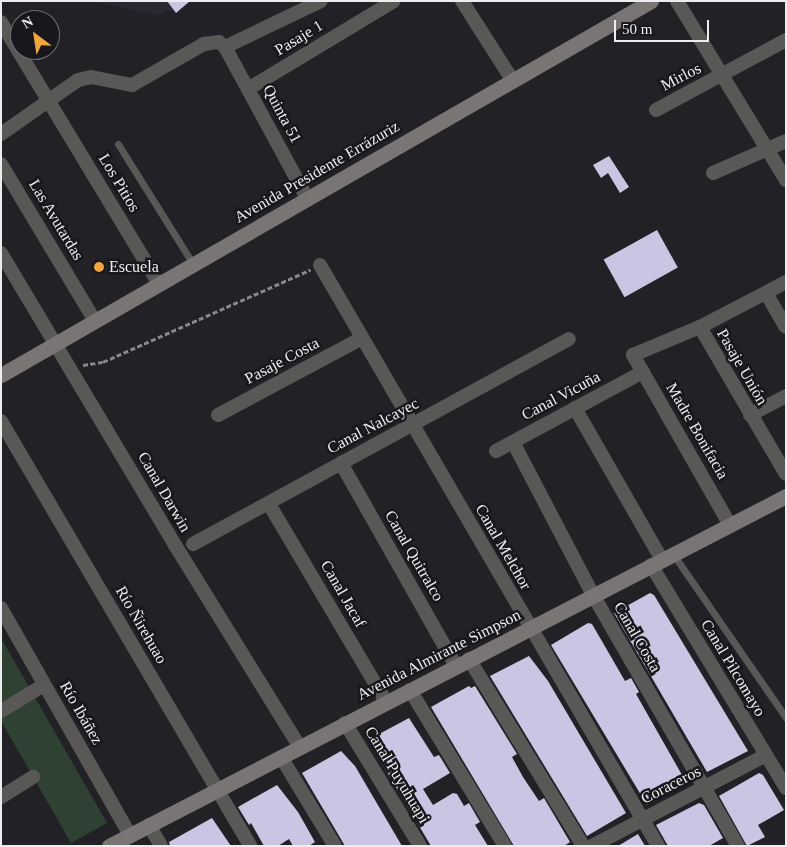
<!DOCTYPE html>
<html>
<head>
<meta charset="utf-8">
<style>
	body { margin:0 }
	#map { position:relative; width:787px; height:847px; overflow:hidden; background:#222126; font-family:"Times New Roman",serif }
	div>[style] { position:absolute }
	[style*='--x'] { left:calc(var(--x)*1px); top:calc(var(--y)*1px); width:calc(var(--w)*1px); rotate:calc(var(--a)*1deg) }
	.built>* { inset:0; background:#2a2933 }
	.green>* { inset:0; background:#2e4133 }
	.building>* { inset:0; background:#c9c5e3; transform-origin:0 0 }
	.path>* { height:2.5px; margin-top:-1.25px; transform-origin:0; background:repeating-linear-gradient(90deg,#88878b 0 5px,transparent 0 7.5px) }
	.lane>* { height:7px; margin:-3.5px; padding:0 3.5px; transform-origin:3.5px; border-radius:3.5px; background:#5a5757 }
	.street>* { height:14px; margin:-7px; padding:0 7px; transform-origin:7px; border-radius:7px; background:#5a5757 }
	.secondary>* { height:15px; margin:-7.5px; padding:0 7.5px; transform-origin:7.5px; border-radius:7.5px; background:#797575 }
	.dots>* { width:14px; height:14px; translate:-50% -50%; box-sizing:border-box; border:2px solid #18181c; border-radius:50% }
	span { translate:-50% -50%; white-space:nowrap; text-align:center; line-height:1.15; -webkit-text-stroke:5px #18181c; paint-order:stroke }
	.street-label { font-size:16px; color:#edecef }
	.poi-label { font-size:16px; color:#edecef }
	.left { translate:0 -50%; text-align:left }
	.frame { position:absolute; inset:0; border:2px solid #edecef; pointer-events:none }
	.north { position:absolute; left:10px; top:10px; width:50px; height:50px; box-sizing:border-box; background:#18181c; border:1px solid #6d6d70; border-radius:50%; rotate:329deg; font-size:14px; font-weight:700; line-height:20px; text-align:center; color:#edecef }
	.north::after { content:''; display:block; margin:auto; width:18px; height:22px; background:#f0a63f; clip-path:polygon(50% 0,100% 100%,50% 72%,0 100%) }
	.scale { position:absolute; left:614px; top:20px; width:95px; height:22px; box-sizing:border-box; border:2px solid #edecef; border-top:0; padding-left:6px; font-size:15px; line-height:18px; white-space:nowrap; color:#edecef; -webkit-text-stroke:4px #18181c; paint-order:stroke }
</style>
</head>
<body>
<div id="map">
	<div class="built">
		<div style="clip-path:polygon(92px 1px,195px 1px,157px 15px)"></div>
	</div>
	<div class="green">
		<div style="clip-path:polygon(1px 638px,107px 823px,71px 843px,1px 721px)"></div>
	</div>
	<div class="building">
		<div style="clip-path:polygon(167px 1px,190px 1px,176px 13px)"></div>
		<div style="clip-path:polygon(609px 156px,629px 187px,620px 193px,608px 173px,601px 178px,593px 165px)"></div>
		<div style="left:657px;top:230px;width:43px;height:61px;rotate:61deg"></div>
		<div style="clip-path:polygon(650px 593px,654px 595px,748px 751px,707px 772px,614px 613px)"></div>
		<div style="clip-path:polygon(588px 623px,592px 624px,625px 681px,631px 678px,639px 692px,636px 694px,686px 782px,647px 805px,551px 645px)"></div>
		<div style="clip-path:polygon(529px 656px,548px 681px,626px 813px,587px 836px,490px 676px)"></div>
		<div style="clip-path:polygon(469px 686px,471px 688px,475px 686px,517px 754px,512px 757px,523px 777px,539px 801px,544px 798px,570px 842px,564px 846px,514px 846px,431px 707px)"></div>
		<div style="clip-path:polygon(409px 718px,434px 757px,439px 755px,450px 773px,423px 789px,433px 805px,453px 793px,457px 794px,464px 806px,469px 803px,480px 822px,475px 825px,488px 846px,431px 846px,368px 740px)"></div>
		<div style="clip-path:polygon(341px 751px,355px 766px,402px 846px,345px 846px,302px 773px)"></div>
		<div style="clip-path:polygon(759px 773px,763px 775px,784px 810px,758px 825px,765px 837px,747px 846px,719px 796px)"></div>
		<div style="clip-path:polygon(277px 785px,298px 812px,315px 842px,309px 846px,293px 846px,289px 839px,278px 846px,264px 846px,251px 823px,249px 825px,238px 807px)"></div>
		<div style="clip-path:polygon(699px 803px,704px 805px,723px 838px,709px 846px,668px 846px,656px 825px)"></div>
		<div style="clip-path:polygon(212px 818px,231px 846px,170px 846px,169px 842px)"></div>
		<div style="clip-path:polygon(638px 834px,645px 846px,618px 846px)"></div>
	</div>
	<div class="path">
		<div style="--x:83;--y:365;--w:20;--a:-9"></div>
		<div style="--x:103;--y:362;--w:227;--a:-24"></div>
	</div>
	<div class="lane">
		<div style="--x:118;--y:144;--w:142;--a:58"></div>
		<div style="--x:673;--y:554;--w:199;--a:55.4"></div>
	</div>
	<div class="street">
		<div style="--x:462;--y:1;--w:95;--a:57.5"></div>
		<div style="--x:677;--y:1;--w:210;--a:58.7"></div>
		<div style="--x:1;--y:22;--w:306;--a:58.9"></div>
		<div style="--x:225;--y:47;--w:172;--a:61.5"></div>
		<div style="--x:248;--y:89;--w:170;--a:-31.1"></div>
		<div style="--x:656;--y:110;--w:148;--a:-28.3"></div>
		<div style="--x:1;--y:134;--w:94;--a:-35"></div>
		<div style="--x:78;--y:80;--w:13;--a:-13"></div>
		<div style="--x:91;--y:77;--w:42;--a:11"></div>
		<div style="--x:132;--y:85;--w:83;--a:-29.7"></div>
		<div style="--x:204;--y:44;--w:15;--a:-8"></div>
		<div style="--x:219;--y:42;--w:8;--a:40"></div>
		<div style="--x:225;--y:47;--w:106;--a:-25.6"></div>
		<div style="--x:1;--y:164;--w:183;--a:59.1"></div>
		<div style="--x:713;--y:173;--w:80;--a:-23.7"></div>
		<div style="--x:1;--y:253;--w:340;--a:59.2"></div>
		<div style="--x:175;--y:545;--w:238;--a:58.3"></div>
		<div style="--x:320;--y:265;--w:672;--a:59.81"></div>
		<div style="--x:766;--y:293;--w:39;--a:60"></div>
		<div style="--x:700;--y:327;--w:170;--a:59.7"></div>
		<div style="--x:575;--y:408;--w:175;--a:60.2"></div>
		<div style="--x:218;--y:415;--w:163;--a:-28.1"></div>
		<div style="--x:750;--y:415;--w:41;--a:-27.8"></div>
		<div style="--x:1;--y:421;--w:493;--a:59.6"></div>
		<div style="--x:513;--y:442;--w:173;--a:62.4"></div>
		<div style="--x:593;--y:595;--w:290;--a:60"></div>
		<div style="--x:496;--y:451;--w:167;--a:-28.3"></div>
		<div style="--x:341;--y:463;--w:233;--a:60.5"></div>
		<div style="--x:269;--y:504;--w:230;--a:59.4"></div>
		<div style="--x:730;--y:525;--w:196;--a:-119.7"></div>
		<div style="--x:633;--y:355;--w:73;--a:-22.7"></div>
		<div style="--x:700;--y:327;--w:97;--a:-27.6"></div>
		<div style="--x:193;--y:544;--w:428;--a:-28.6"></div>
		<div style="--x:651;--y:565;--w:261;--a:58.8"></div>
		<div style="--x:1;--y:608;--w:261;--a:60.4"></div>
		<div style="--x:469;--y:659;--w:219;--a:58.6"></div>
		<div style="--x:410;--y:690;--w:183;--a:58.7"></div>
		<div style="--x:1;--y:711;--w:50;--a:-31.2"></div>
		<div style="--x:345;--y:723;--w:144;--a:58.6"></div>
		<div style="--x:281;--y:757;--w:104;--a:58.8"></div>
		<div style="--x:1;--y:797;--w:38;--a:-32"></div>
		<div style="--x:149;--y:825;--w:24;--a:60"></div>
		<div style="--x:592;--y:846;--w:196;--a:-27.6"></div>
	</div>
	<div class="secondary">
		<div style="--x:1;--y:375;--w:750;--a:-29.92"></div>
		<div style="--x:109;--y:846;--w:762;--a:-27.34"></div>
	</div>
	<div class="dots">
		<div style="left:99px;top:267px;background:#f0a63f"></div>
	</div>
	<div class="street-label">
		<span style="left:299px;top:38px;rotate:-31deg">Pasaje 1</span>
		<span style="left:681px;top:77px;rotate:-27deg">Mirlos</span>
		<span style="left:282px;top:114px;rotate:62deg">Quinta 51</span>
		<span style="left:317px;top:172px;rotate:-30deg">Avenida Presidente Errázuriz</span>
		<span style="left:119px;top:183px;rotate:59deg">Los Pitios</span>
		<span style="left:56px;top:220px;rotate:59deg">Las Avutardas</span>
		<span style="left:282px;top:361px;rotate:-28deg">Pasaje Costa</span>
		<span style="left:742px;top:367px;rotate:60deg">Pasaje Unión</span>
		<span style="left:561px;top:396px;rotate:-28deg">Canal Vicuña</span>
		<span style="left:373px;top:426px;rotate:-28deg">Canal Nalcayec</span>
		<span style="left:697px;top:431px;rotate:60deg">Madre Bonifacia</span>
		<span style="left:164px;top:492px;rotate:60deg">Canal Darwin</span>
		<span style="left:503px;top:547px;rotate:60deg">Canal Melchor</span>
		<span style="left:414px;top:556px;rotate:60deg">Canal Quitralco</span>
		<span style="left:343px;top:594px;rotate:60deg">Canal Jacaf</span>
		<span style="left:141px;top:625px;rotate:60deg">Río Ñirehuao</span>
		<span style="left:637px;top:637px;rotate:60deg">Canal Costa</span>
		<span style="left:439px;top:655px;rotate:-27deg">Avenida Almirante Simpson</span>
		<span style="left:733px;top:668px;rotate:59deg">Canal Pilcomayo</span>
		<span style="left:81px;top:713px;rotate:60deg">Río Ibáñez</span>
		<span style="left:397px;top:775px;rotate:59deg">Canal Puyuhuapi</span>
		<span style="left:671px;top:785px;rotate:-27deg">Coraceros</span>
	</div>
	<div class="poi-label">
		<span class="left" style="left:109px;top:267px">Escuela</span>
	</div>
	<div class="frame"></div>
	<div class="north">N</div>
	<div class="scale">50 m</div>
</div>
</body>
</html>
